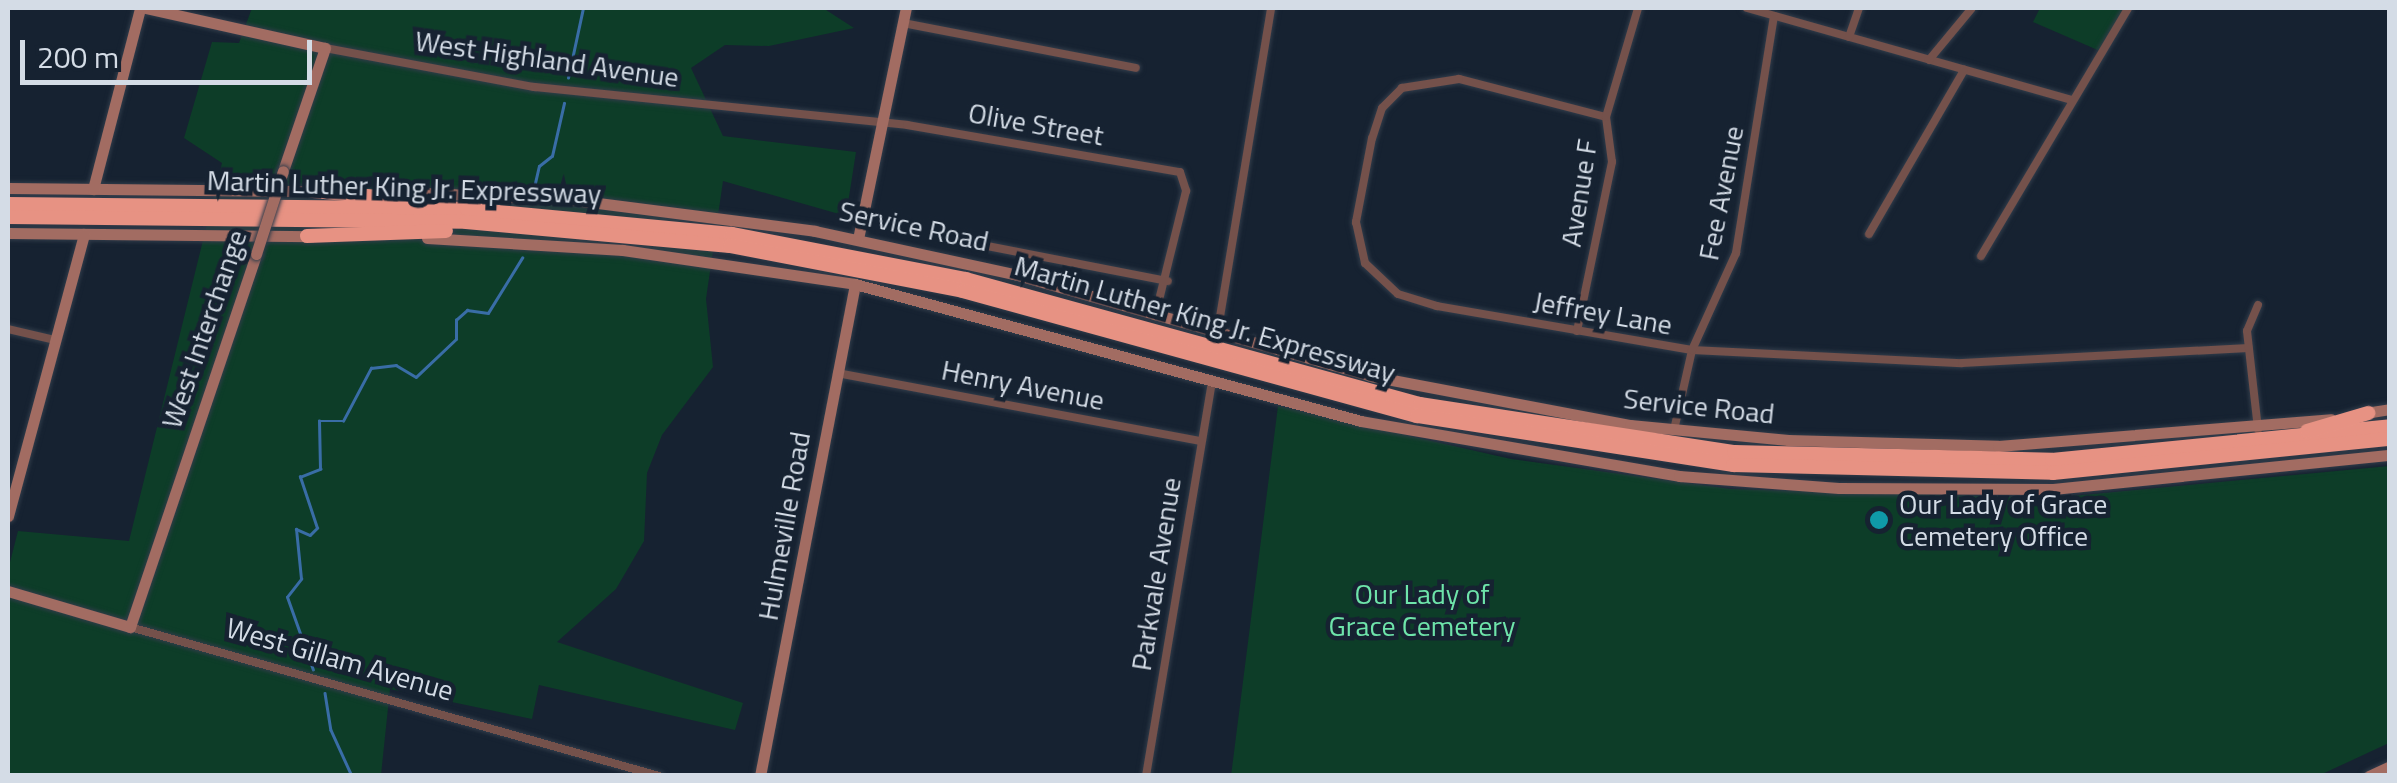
<!DOCTYPE html>
<html>
<head>
<meta charset="utf-8">
<style>
	body { margin:0 }
	#map { position:relative; width:2397px; height:783px; overflow:hidden; background:#162231; font-family:"Titillium Web",sans-serif }
	div>[style] { position:absolute }
	[style*='--x'] { left:calc(var(--x)*1px); top:calc(var(--y)*1px); width:calc(var(--w)*1px); rotate:calc(var(--a)*1deg) }
	.green>* { inset:0; background:#0d3d28 }
	.stream>* { height:2.5px; margin:-1.25px; padding:0 1.25px; transform-origin:1.25px; border-radius:1.25px; background:#396da6 }
	.roads { filter:drop-shadow(0 0 2px #313c4a) drop-shadow(0 0 2px #313c4a) }
	.street>* { height:8px; margin:-4px; padding:0 4px; transform-origin:4px; border-radius:4px; background:#74514b }
	.secondary>* { height:11px; margin:-5.5px; padding:0 5.5px; transform-origin:5.5px; border-radius:5.5px; background:#a26c62 }
	.highway>* { height:14px; margin:-7px; padding:0 7px; transform-origin:7px; border-radius:7px; background:#e79283 }
	.bridges { filter:drop-shadow(0 0 2px #313c4a) drop-shadow(0 0 2px #313c4a) }
	.secondary-bridge>* { height:11px; margin:-5.5px; padding:0 5.5px; transform-origin:5.5px; border-radius:5.5px; background:#a26c62 }
	.dots>* { width:28px; height:28px; translate:-50% -50%; box-sizing:border-box; border:5px solid #162231; border-radius:50% }
	span { translate:-50% -50%; white-space:nowrap; text-align:center; line-height:1.15; -webkit-text-stroke:9px #162231; paint-order:stroke }
	.street-label { font-size:28px; color:#d4dce6 }
	.poi-label { font-size:28px; color:#d4dce6 }
	.left { translate:0 -50%; text-align:left }
	.park-label { font-size:28px; color:#6ee4aa }
	.frame { position:absolute; inset:0; border:10px solid #d4dce6; pointer-events:none }
	.scale { position:absolute; left:20px; top:40px; width:292px; height:45px; box-sizing:border-box; border:5px solid #d4dce6; border-top:0; padding-left:12px; font-size:30px; line-height:35px; white-space:nowrap; color:#d4dce6; -webkit-text-stroke:8px #162231; paint-order:stroke }
</style>
</head>
<body>
<div id="map">
	<div class="green">
		<div style="clip-path:polygon(252px 8px,823px 8px,854px 28px,769px 46px,725px 45px,691px 68px,723px 136px,856px 152px,846px 216px,723px 181px,706px 299px,713px 367px,662px 435px,647px 473px,644px 541px,616px 589px,557px 642px,743px 703px,735px 730px,539px 685px,532px 719px,390px 689px,381px 775px,8px 776px,8px 570px,18px 531px,129px 541px,222px 163px,184px 138px,212px 42px,239px 43px)"></div>
		<div style="clip-path:polygon(2040px 8px,2124px 8px,2100px 51px,2033px 22px)"></div>
		<div style="clip-path:polygon(1278px 406px,1511px 459px,1731px 489px,2051px 498px,2389px 466px,2389px 743px,2320px 775px,1231px 776px)"></div>
	</div>
	<div class="stream">
		<div style="--x:568;--y:78;--w:72;--a:-77.9"></div>
		<div style="--x:535;--y:183;--w:17;--a:-77"></div>
		<div style="--x:539;--y:166;--w:16;--a:-38"></div>
		<div style="--x:552;--y:156;--w:54;--a:-77.2"></div>
		<div style="--x:313;--y:670;--w:77;--a:-109.6"></div>
		<div style="--x:287;--y:597;--w:23;--a:-52"></div>
		<div style="--x:301;--y:579;--w:50;--a:-95.7"></div>
		<div style="--x:296;--y:529;--w:15;--a:23"></div>
		<div style="--x:310;--y:535;--w:10;--a:-45"></div>
		<div style="--x:317;--y:528;--w:54;--a:-108.4"></div>
		<div style="--x:300;--y:477;--w:22;--a:-22"></div>
		<div style="--x:320;--y:469;--w:48;--a:-91.2"></div>
		<div style="--x:319;--y:421;--w:24;--a:0"></div>
		<div style="--x:343;--y:421;--w:60;--a:-62.2"></div>
		<div style="--x:371;--y:368;--w:25;--a:-7"></div>
		<div style="--x:396;--y:365;--w:23;--a:31"></div>
		<div style="--x:416;--y:377;--w:55;--a:-43.5"></div>
		<div style="--x:456;--y:339;--w:19;--a:-90"></div>
		<div style="--x:456;--y:320;--w:15;--a:-42"></div>
		<div style="--x:467;--y:310;--w:21;--a:8"></div>
		<div style="--x:488;--y:313;--w:65;--a:-58.3"></div>
		<div style="--x:325;--y:693;--w:37;--a:81"></div>
		<div style="--x:331;--y:730;--w:51;--a:65.5"></div>
	</div>
	<div class="roads">
		<div class="street">
			<div style="--x:1747;--y:8;--w:338;--a:15.8"></div>
			<div style="--x:903;--y:23;--w:237;--a:10.9"></div>
			<div style="--x:1849;--y:37;--w:31;--a:-71"></div>
			<div style="--x:325;--y:48;--w:213;--a:10.6"></div>
			<div style="--x:534;--y:87;--w:375;--a:5.8"></div>
			<div style="--x:907;--y:125;--w:277;--a:9.8"></div>
			<div style="--x:1180;--y:172;--w:20;--a:72"></div>
			<div style="--x:1186;--y:191;--w:129;--a:103.9"></div>
			<div style="--x:1929;--y:60;--w:67;--a:-50.4"></div>
			<div style="--x:1606;--y:117;--w:152;--a:-165.5"></div>
			<div style="--x:1459;--y:79;--w:58;--a:171"></div>
			<div style="--x:1402;--y:88;--w:28;--a:135"></div>
			<div style="--x:1382;--y:108;--w:32;--a:108"></div>
			<div style="--x:1372;--y:138;--w:86;--a:100.8"></div>
			<div style="--x:1356;--y:222;--w:42;--a:77.6"></div>
			<div style="--x:1365;--y:263;--w:45;--a:43.2"></div>
			<div style="--x:1398;--y:294;--w:41;--a:17.1"></div>
			<div style="--x:1437;--y:306;--w:259;--a:9.8"></div>
			<div style="--x:1692;--y:350;--w:270;--a:2.8"></div>
			<div style="--x:1962;--y:363;--w:287;--a:-3"></div>
			<div style="--x:1869;--y:234;--w:190;--a:-59.9"></div>
			<div style="--x:941;--y:237;--w:231;--a:11"></div>
			<div style="--x:1981;--y:256;--w:288;--a:-59.3"></div>
			<div style="--x:2258;--y:305;--w:28;--a:113"></div>
			<div style="--x:2247;--y:331;--w:99;--a:83.6"></div>
			<div style="--x:8;--y:329;--w:48;--a:13.2"></div>
			<div style="--x:1577;--y:331;--w:173;--a:-78.3"></div>
			<div style="--x:1612;--y:162;--w:45;--a:-97.6"></div>
			<div style="--x:1606;--y:117;--w:114;--a:-73.6"></div>
			<div style="--x:1217;--y:335;--w:331;--a:-80.6"></div>
			<div style="--x:837;--y:373;--w:369;--a:10.6"></div>
			<div style="--x:1674;--y:430;--w:82;--a:-77.3"></div>
			<div style="--x:1692;--y:350;--w:107;--a:-65.6"></div>
			<div style="--x:1736;--y:253;--w:240;--a:-80.9"></div>
			<div style="--x:130;--y:627;--w:550;--a:15.73"></div>
			<div style="--x:1146;--y:776;--w:401;--a:-80.5"></div>
		</div>
		<div class="secondary">
			<div style="--x:146;--y:8;--w:183;--a:12.6"></div>
			<div style="--x:325;--y:48;--w:130;--a:108.9"></div>
			<div style="--x:8;--y:188;--w:311;--a:0.6"></div>
			<div style="--x:93;--y:189;--w:187;--a:-75.4"></div>
			<div style="--x:383;--y:191;--w:191;--a:2.7"></div>
			<div style="--x:574;--y:200;--w:243;--a:7.3"></div>
			<div style="--x:815;--y:231;--w:204;--a:12.2"></div>
			<div style="--x:1014;--y:274;--w:371;--a:15.9"></div>
			<div style="--x:1371;--y:376;--w:264;--a:10.7"></div>
			<div style="--x:1630;--y:425;--w:159;--a:5.4"></div>
			<div style="--x:1788;--y:440;--w:210;--a:1.6"></div>
			<div style="--x:1998;--y:446;--w:334;--a:-4.6"></div>
			<div style="--x:8;--y:233;--w:305;--a:0.6"></div>
			<div style="--x:427;--y:238;--w:196;--a:3.5"></div>
			<div style="--x:623;--y:250;--w:234;--a:8.3"></div>
			<div style="--x:855;--y:284;--w:524;--a:15.15"></div>
			<div style="--x:1361;--y:421;--w:323;--a:9.8"></div>
			<div style="--x:1679;--y:476;--w:160;--a:4.3"></div>
			<div style="--x:1839;--y:488;--w:214;--a:0.3"></div>
			<div style="--x:2053;--y:489;--w:339;--a:-5.8"></div>
			<div style="--x:858;--y:239;--w:236;--a:-78.3"></div>
			<div style="--x:2359;--y:414;--w:31;--a:-9"></div>
			<div style="--x:8;--y:516;--w:292;--a:-74.9"></div>
			<div style="--x:8;--y:591;--w:127;--a:16.4"></div>
			<div style="--x:130;--y:627;--w:394;--a:-71.3"></div>
			<div style="--x:760;--y:776;--w:501;--a:-79.07"></div>
			<div style="--x:2369;--y:776;--w:23;--a:-25"></div>
		</div>
		<div class="highway">
			<div style="--x:313;--y:191;--w:87;--a:5.3"></div>
			<div style="--x:8;--y:204;--w:459;--a:0.6"></div>
			<div style="--x:467;--y:209;--w:266;--a:5.4"></div>
			<div style="--x:732;--y:234;--w:238;--a:10.9"></div>
			<div style="--x:966;--y:279;--w:471;--a:15.4"></div>
			<div style="--x:1420;--y:404;--w:318;--a:8.7"></div>
			<div style="--x:1734;--y:452;--w:318;--a:1.4"></div>
			<div style="--x:2052;--y:460;--w:340;--a:-5.7"></div>
			<div style="--x:8;--y:217;--w:458;--a:0.6"></div>
			<div style="--x:466;--y:222;--w:265;--a:5.2"></div>
			<div style="--x:730;--y:246;--w:237;--a:10.9"></div>
			<div style="--x:963;--y:291;--w:471;--a:15.4"></div>
			<div style="--x:1417;--y:416;--w:320;--a:8.8"></div>
			<div style="--x:1733;--y:465;--w:320;--a:1.4"></div>
			<div style="--x:2053;--y:473;--w:339;--a:-5.8"></div>
			<div style="--x:307;--y:236;--w:139;--a:-2.1"></div>
			<div style="--x:2307;--y:431;--w:64;--a:-16.4"></div>
		</div>
	</div>
	<div class="bridges">
		<div class="secondary-bridge">
			<div style="--x:256;--y:254;--w:87;--a:-72"></div>
		</div>
	</div>
	<div class="dots">
		<div style="left:1879px;top:520px;background:#0f9aa8"></div>
	</div>
	<div class="street-label">
		<span style="left:547px;top:59px;rotate:8deg">West Highland Avenue</span>
		<span style="left:1036px;top:124px;rotate:10deg">Olive Street</span>
		<span style="left:404px;top:187px;rotate:2deg">Martin Luther King Jr. Expressway</span>
		<span style="left:1579px;top:193px;rotate:-81deg">Avenue F</span>
		<span style="left:1721px;top:193px;rotate:-79deg">Fee Avenue</span>
		<span style="left:914px;top:226px;rotate:12deg">Service Road</span>
		<span style="left:1603px;top:313px;rotate:10deg">Jeffrey Lane</span>
		<span style="left:1205px;top:319px;rotate:16deg">Martin Luther King Jr. Expressway</span>
		<span style="left:204px;top:329px;rotate:-71deg">West Interchange</span>
		<span style="left:1023px;top:385px;rotate:11deg">Henry Avenue</span>
		<span style="left:1699px;top:406px;rotate:6deg">Service Road</span>
		<span style="left:784px;top:526px;rotate:-80deg">Hulmeville Road</span>
		<span style="left:1156px;top:574px;rotate:-81deg">Parkvale Avenue</span>
		<span style="left:340px;top:659px;rotate:16deg">West Gillam Avenue</span>
	</div>
	<div class="poi-label">
		<span class="left" style="left:1899px;top:520px">Our Lady of Grace<br>Cemetery Office</span>
	</div>
	<div class="park-label">
		<span style="left:1422px;top:610px">Our Lady of<br>Grace Cemetery</span>
	</div>
	<div class="frame"></div>
	<div class="scale">200 m</div>
</div>
</body>
</html>
